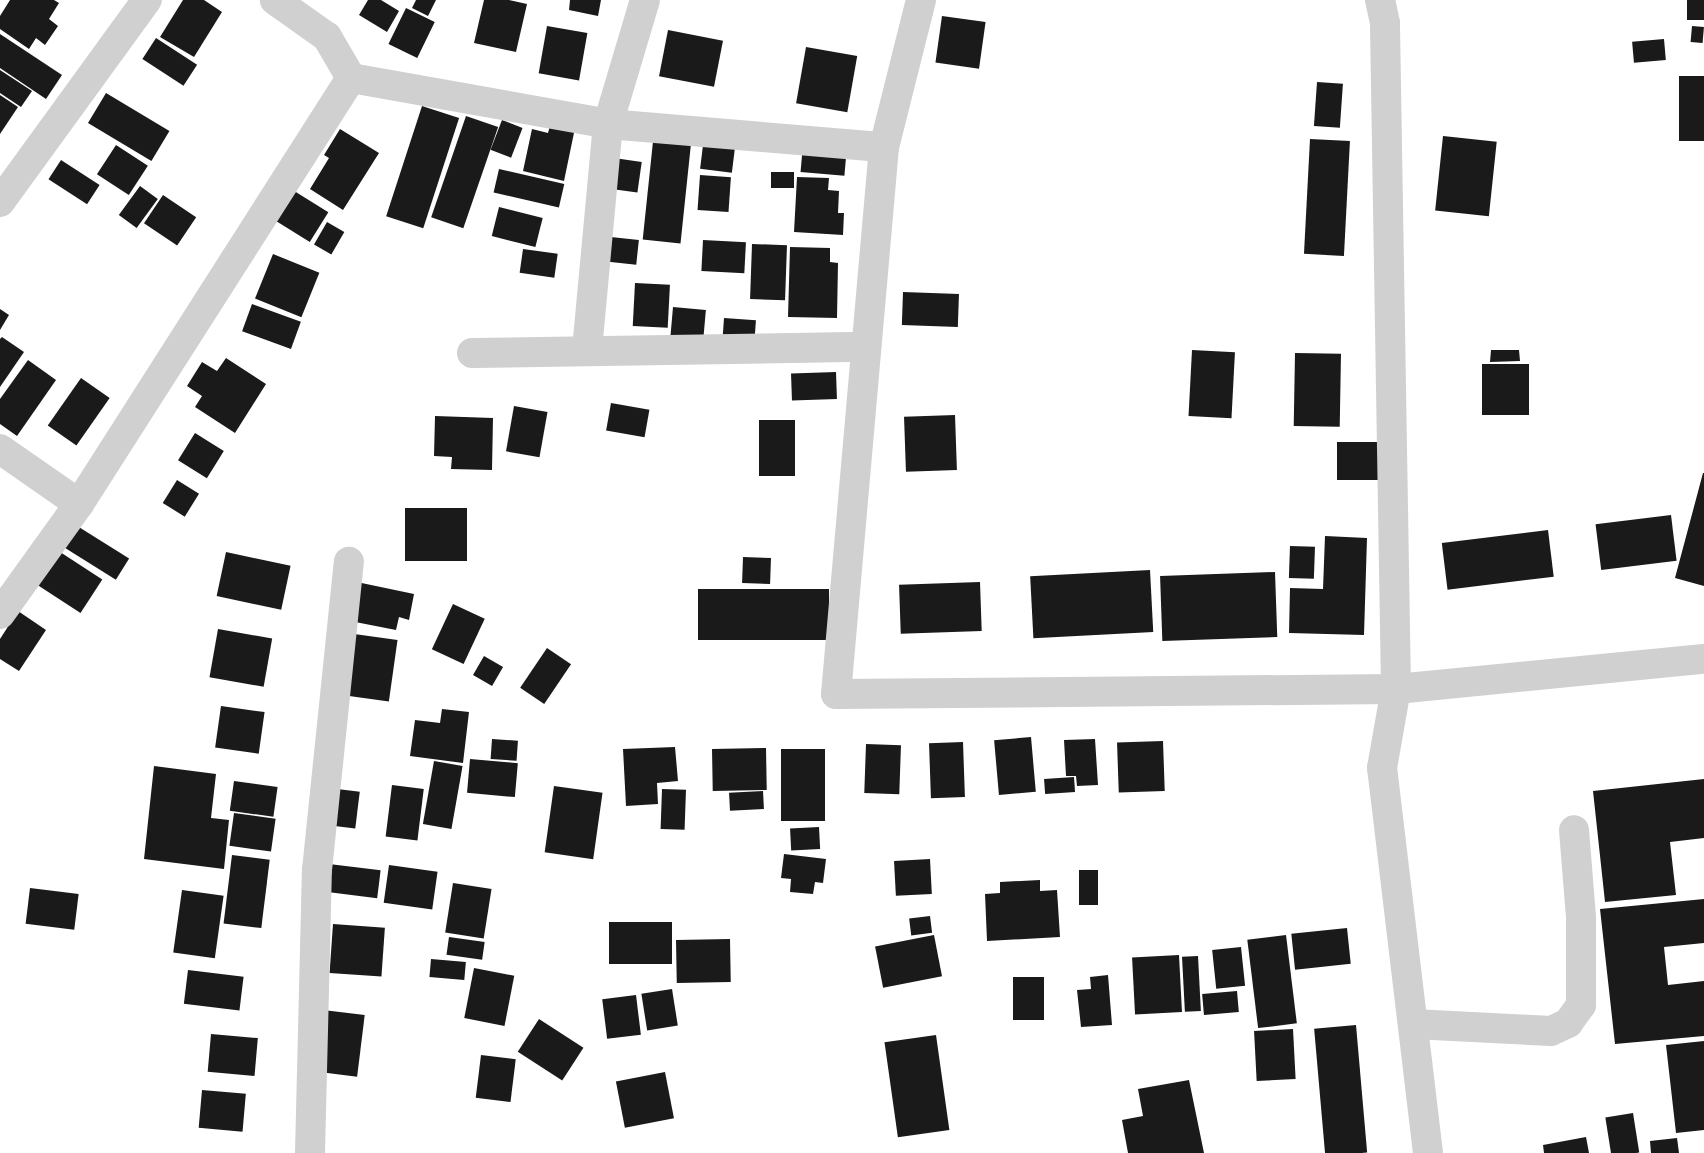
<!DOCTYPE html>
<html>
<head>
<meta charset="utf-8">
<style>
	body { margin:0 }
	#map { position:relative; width:1704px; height:1153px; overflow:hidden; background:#fff; font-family:"Public Sans",sans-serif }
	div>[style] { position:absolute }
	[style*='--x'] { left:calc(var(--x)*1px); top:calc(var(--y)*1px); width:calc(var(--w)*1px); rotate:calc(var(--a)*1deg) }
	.building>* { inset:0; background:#1a1a1a; transform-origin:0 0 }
	.minor>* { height:30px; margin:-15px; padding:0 15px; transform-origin:15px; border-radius:15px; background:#d0d0d0 }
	span { translate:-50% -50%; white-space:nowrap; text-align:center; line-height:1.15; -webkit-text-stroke:6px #fff; paint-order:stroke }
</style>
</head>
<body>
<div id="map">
	<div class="building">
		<div style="clip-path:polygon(10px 0,54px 0,59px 3px,49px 19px,58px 26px,45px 45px,36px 38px,29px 49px,0 29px,0 16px)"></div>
		<div style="clip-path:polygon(183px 0,204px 0,222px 12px,194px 57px,160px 37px)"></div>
		<div style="clip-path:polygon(368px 0,381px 0,399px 11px,387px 32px,359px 15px)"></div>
		<div style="clip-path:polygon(416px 0,436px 0,428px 16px,412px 8px)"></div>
		<div style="clip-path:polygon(484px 0,509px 0,527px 4px,516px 52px,474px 43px)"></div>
		<div style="clip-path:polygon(570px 0,601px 0,598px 16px,569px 10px)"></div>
		<div style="left:1687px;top:0;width:17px;height:20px"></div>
		<div style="left:406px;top:8px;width:32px;height:40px;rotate:26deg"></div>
		<div style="left:942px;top:16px;width:44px;height:47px;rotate:8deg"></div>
		<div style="left:547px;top:26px;width:41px;height:48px;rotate:10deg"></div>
		<div style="left:1692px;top:26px;width:12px;height:16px;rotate:5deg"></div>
		<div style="left:668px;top:30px;width:56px;height:47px;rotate:11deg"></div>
		<div style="clip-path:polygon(0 34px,62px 75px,46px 99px,0 68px)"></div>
		<div style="left:156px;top:38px;width:49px;height:25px;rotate:33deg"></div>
		<div style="left:1664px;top:39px;width:21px;height:32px;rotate:85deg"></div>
		<div style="left:806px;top:47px;width:52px;height:57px;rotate:10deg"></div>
		<div style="clip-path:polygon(0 70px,32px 91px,21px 107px,0 93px)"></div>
		<div style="left:1679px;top:76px;width:25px;height:65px"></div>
		<div style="left:1317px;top:82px;width:26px;height:44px;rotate:4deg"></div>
		<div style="left:106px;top:93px;width:74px;height:35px;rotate:31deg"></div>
		<div style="clip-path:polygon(0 95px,18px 107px,0 134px)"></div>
		<div style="left:422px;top:106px;width:39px;height:116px;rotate:18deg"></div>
		<div style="left:466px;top:116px;width:34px;height:107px;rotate:19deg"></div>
		<div style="left:502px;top:120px;width:22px;height:32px;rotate:21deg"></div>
		<div style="clip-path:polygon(551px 122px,575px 128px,564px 181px,523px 171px,532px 129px,548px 133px)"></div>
		<div style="clip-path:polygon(340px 129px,379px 153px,343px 210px,310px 189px,329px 158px,324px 155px)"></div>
		<div style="left:654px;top:132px;width:38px;height:108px;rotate:6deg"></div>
		<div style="left:1443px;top:136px;width:54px;height:75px;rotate:6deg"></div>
		<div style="left:704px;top:137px;width:32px;height:32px;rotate:7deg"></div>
		<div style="left:1310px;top:139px;width:40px;height:115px;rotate:3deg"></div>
		<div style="left:803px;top:144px;width:44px;height:28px;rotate:5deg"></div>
		<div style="left:116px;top:145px;width:38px;height:35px;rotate:33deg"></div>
		<div style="left:614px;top:158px;width:28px;height:31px;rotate:8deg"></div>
		<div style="left:61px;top:160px;width:46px;height:23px;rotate:33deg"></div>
		<div style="left:499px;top:169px;width:67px;height:24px;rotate:13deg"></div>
		<div style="left:771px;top:172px;width:23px;height:16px"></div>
		<div style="left:700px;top:175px;width:31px;height:35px;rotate:4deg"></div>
		<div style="clip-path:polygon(797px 177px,829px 178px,828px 190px,839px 191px,838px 213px,844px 213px,843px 235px,794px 232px)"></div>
		<div style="left:140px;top:186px;width:22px;height:36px;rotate:36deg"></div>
		<div style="left:291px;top:189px;width:44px;height:35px;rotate:32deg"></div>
		<div style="left:163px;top:195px;width:40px;height:34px;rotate:34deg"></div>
		<div style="left:499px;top:207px;width:45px;height:30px;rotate:14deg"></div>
		<div style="left:327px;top:222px;width:20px;height:26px;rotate:30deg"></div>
		<div style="left:611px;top:237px;width:28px;height:25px;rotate:6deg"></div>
		<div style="left:703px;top:240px;width:43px;height:31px;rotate:3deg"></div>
		<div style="left:752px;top:244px;width:35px;height:55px;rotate:2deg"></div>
		<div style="clip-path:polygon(790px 247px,830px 248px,830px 262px,838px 263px,837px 318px,788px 317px)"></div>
		<div style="left:523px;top:249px;width:35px;height:24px;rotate:8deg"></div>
		<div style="left:273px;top:254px;width:50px;height:48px;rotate:22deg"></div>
		<div style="left:635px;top:283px;width:35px;height:43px;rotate:3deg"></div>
		<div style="left:903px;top:292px;width:56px;height:33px;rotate:2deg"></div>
		<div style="left:252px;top:304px;width:52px;height:29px;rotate:20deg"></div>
		<div style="left:673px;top:307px;width:33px;height:30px;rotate:5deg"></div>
		<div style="clip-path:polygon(0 309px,9px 315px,0 330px)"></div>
		<div style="left:724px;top:318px;width:32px;height:22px;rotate:4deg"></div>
		<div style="clip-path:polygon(2px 337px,24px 352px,0 387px,0 339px)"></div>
		<div style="left:1192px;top:350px;width:43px;height:66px;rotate:3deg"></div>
		<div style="clip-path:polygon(1491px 350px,1519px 350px,1520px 361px,1490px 362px)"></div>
		<div style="left:1295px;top:353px;width:46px;height:73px;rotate:1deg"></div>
		<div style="clip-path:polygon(226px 358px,266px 384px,235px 433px,195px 407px,202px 396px,187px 386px,202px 362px,217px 371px)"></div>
		<div style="clip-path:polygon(28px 360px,56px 380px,17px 436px,0 424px,0 399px)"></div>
		<div style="left:1482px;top:364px;width:47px;height:51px"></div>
		<div style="left:836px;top:372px;width:27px;height:45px;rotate:88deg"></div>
		<div style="left:81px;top:378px;width:35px;height:58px;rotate:35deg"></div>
		<div style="left:611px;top:403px;width:39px;height:28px;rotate:10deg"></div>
		<div style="left:514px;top:406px;width:34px;height:46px;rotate:10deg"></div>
		<div style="left:955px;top:415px;width:55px;height:51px;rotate:88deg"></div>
		<div style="clip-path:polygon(435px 416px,493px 418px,492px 470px,451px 469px,452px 457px,434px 456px)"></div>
		<div style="left:759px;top:420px;width:36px;height:56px"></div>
		<div style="left:195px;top:433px;width:34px;height:32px;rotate:32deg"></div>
		<div style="left:1337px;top:442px;width:41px;height:38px"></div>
		<div style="clip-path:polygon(1703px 473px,1704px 473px,1704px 586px,1675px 578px)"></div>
		<div style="left:177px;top:480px;width:26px;height:27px;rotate:32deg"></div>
		<div style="left:405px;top:508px;width:62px;height:53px"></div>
		<div style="left:1671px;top:515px;width:46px;height:76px;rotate:83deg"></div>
		<div style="left:74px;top:524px;width:65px;height:25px;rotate:32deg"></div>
		<div style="left:1548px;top:530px;width:47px;height:107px;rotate:83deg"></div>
		<div style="clip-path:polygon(1325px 536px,1367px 538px,1364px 635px,1289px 633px,1290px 588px,1323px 589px)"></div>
		<div style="left:1290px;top:546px;width:25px;height:32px;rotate:2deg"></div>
		<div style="left:57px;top:550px;width:54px;height:40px;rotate:33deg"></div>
		<div style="left:226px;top:552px;width:66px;height:45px;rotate:12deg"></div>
		<div style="left:743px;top:557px;width:28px;height:26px;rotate:2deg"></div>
		<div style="left:1150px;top:570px;width:62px;height:120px;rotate:87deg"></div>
		<div style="left:1275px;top:572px;width:65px;height:115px;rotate:88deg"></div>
		<div style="clip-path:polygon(352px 581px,414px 594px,409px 620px,399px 617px,396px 630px,345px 620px)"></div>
		<div style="left:980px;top:582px;width:49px;height:81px;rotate:88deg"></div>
		<div style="left:698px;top:589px;width:131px;height:51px"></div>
		<div style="left:453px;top:604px;width:35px;height:50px;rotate:25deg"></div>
		<div style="clip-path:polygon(18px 611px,46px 630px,19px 671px,0 659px,0 639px)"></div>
		<div style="left:218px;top:629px;width:55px;height:49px;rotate:10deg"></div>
		<div style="left:347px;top:633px;width:51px;height:62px;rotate:8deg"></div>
		<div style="left:547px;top:648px;width:29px;height:48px;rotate:34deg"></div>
		<div style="left:484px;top:656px;width:22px;height:22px;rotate:30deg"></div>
		<div style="left:221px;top:706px;width:44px;height:42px;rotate:8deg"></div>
		<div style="clip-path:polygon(442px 709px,469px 712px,463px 763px,410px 756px,415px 720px,440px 723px)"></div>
		<div style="left:1031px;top:737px;width:55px;height:37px;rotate:85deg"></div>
		<div style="left:492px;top:739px;width:26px;height:20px;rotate:4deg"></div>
		<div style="clip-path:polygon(1095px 739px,1098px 785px,1077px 786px,1076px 776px,1066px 776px,1064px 740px)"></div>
		<div style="left:1163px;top:741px;width:50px;height:46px;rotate:88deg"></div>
		<div style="left:963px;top:742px;width:55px;height:34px;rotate:88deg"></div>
		<div style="left:866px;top:744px;width:35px;height:49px;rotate:2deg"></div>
		<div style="clip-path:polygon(675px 747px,678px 781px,657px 783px,658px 804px,626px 806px,623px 749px)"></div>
		<div style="left:766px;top:748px;width:42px;height:54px;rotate:89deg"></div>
		<div style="left:781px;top:749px;width:44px;height:72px"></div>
		<div style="left:470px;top:759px;width:48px;height:34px;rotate:5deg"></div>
		<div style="left:434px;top:761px;width:29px;height:64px;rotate:10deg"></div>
		<div style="clip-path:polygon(154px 766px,216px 774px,211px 818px,229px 820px,224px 869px,144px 859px)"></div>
		<div style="left:1074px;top:777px;width:15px;height:30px;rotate:86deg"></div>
		<div style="clip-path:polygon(1704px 779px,1704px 838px,1670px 842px,1676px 895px,1605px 902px,1593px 791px)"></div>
		<div style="left:234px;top:781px;width:44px;height:30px;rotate:8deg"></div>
		<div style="left:392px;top:785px;width:32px;height:52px;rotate:7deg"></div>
		<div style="left:554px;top:786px;width:49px;height:67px;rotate:8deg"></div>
		<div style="left:329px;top:788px;width:31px;height:37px;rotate:7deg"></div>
		<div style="left:662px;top:789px;width:24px;height:40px;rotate:2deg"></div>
		<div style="left:763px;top:791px;width:18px;height:34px;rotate:87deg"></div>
		<div style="left:234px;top:813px;width:42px;height:33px;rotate:8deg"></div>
		<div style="left:819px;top:827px;width:22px;height:29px;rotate:87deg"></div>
		<div style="clip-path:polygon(784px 854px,826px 859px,823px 883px,815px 882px,813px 894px,790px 892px,791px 879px,781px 878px)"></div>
		<div style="left:232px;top:855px;width:38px;height:69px;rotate:7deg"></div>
		<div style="left:930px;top:859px;width:35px;height:36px;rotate:87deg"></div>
		<div style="left:329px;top:864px;width:52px;height:28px;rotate:7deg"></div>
		<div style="left:389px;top:865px;width:49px;height:38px;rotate:8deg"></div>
		<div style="left:1079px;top:870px;width:19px;height:35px"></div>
		<div style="clip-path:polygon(1040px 880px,1040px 891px,1057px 890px,1060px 937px,987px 941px,985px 894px,1000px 893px,1000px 882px)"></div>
		<div style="left:453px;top:883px;width:39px;height:50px;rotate:9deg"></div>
		<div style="left:30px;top:888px;width:49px;height:36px;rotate:7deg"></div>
		<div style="left:182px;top:890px;width:42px;height:63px;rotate:8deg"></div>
		<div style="clip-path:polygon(1704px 899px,1704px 943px,1664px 947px,1668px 985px,1704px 981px,1704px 1036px,1615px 1044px,1600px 909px)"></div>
		<div style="left:930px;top:916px;width:17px;height:21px;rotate:83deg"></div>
		<div style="left:609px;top:922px;width:63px;height:42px"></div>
		<div style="left:333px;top:924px;width:52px;height:49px;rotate:4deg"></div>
		<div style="left:1347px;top:928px;width:36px;height:56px;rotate:84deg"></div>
		<div style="left:934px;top:935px;width:42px;height:60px;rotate:79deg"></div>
		<div style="left:1286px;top:935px;width:89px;height:39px;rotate:83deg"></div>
		<div style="left:449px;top:937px;width:36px;height:18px;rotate:8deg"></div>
		<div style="left:730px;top:939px;width:43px;height:54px;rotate:89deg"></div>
		<div style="left:1241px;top:947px;width:39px;height:29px;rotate:84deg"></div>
		<div style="left:1179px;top:955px;width:57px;height:47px;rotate:87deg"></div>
		<div style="left:1198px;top:956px;width:55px;height:16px;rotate:87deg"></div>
		<div style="left:431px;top:959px;width:35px;height:18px;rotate:5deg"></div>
		<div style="left:474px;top:968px;width:41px;height:51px;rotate:11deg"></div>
		<div style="left:188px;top:970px;width:56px;height:34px;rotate:7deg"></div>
		<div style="clip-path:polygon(1108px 975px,1112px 1025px,1081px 1027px,1077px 990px,1091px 989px,1090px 977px)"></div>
		<div style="left:1013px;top:977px;width:31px;height:43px"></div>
		<div style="left:672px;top:989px;width:37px;height:31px;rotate:81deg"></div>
		<div style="left:1237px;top:991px;width:21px;height:35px;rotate:85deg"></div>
		<div style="left:636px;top:995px;width:40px;height:34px;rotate:83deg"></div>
		<div style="left:323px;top:1010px;width:42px;height:62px;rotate:7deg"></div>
		<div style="left:539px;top:1019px;width:53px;height:39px;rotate:33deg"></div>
		<div style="left:1356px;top:1025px;width:128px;height:42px;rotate:85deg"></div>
		<div style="left:1293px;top:1029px;width:50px;height:39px;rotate:87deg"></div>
		<div style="left:211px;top:1034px;width:47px;height:38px;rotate:5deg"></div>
		<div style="left:936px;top:1035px;width:96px;height:52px;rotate:82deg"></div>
		<div style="clip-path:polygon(1704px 1041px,1704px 1130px,1676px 1133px,1666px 1045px)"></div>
		<div style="left:481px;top:1055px;width:35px;height:43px;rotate:7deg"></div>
		<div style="left:665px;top:1072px;width:47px;height:50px;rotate:79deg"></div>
		<div style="clip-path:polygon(1189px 1080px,1204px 1153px,1128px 1153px,1122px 1120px,1143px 1116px,1138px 1089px)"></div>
		<div style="left:202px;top:1090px;width:44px;height:38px;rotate:5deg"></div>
		<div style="left:1633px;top:1113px;width:40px;height:28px;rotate:81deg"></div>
		<div style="clip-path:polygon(1586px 1137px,1589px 1153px,1544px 1153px,1543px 1145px)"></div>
		<div style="clip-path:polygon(1677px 1138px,1679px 1153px,1651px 1153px,1650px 1141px)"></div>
	</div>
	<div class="minor">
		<div style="--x:921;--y:0;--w:152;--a:104.1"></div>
		<div style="--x:884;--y:147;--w:549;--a:95.01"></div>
		<div style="--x:836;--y:694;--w:560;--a:-0.51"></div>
		<div style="--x:1396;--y:689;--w:666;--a:-90.95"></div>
		<div style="--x:1385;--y:23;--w:24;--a:-102"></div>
		<div style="--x:351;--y:78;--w:261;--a:10.1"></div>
		<div style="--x:608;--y:124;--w:277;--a:4.8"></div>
		<div style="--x:0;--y:202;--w:250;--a:-54"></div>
		<div style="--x:587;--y:350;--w:227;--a:-84.7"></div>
		<div style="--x:608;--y:124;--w:129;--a:-73.4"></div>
		<div style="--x:472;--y:353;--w:394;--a:-0.9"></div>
		<div style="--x:0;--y:449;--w:96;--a:34.8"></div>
		<div style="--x:0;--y:614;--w:135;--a:-54.3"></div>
		<div style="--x:79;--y:504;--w:505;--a:-57.44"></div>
		<div style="--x:351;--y:78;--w:48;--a:-120.3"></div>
		<div style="--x:327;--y:37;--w:64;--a:-144.6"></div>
		<div style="--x:1413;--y:1024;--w:138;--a:2.9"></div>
		<div style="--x:1551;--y:1031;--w:19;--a:-25"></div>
		<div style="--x:1568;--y:1023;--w:22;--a:-54"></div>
		<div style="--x:1581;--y:1005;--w:88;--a:-90"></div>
		<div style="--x:1581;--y:917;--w:87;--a:-94.6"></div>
		<div style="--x:310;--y:1153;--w:283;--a:-88.6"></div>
		<div style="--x:317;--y:870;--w:310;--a:-84.1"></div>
		<div style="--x:1428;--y:1153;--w:388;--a:-96.8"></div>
		<div style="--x:1382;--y:768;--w:80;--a:-80"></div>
		<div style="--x:1396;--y:689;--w:309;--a:-5.6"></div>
	</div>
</div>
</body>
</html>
